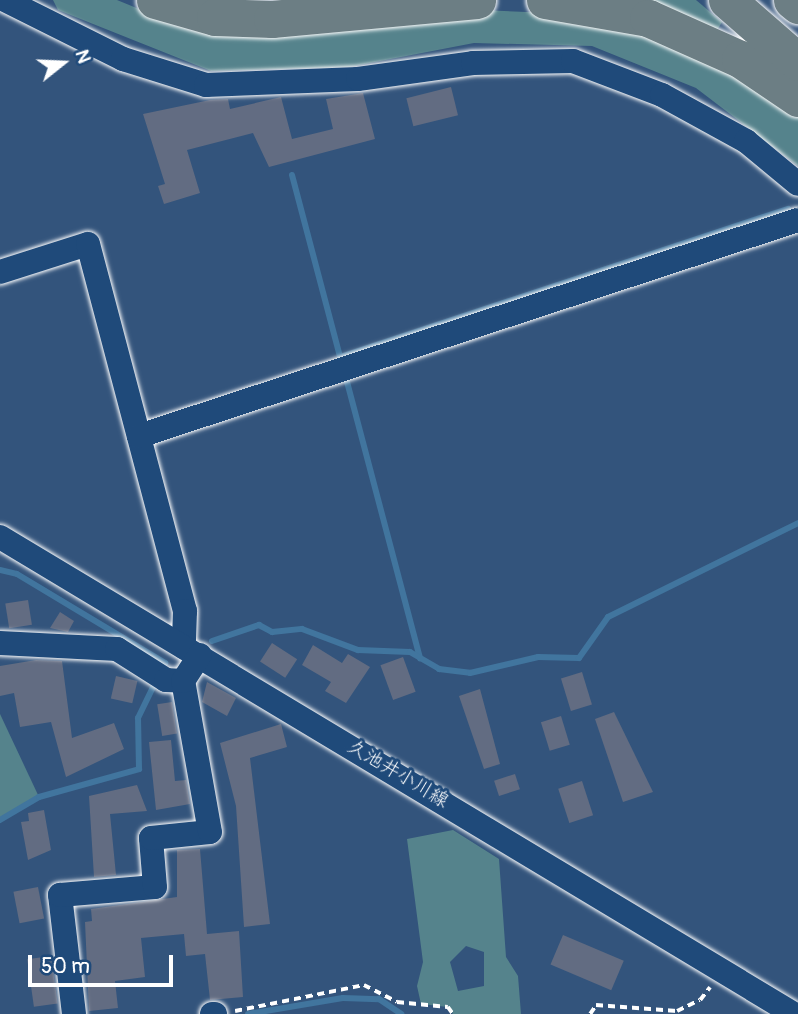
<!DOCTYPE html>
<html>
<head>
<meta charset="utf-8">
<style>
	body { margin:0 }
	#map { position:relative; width:798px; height:1014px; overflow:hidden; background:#33547c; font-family:Pangolin,"Klee One",sans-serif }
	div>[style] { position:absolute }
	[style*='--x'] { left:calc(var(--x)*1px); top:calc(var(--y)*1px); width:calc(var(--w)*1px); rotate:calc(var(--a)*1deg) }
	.green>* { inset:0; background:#55838c }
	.stream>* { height:6px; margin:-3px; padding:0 3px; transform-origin:3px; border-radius:3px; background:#41759e }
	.building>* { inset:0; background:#626c82; transform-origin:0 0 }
	.path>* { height:3.5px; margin-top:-1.75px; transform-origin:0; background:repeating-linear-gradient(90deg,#fff 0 7px,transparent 0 12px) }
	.roads { filter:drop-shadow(0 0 2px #fff) drop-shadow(0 0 2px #fff) }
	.minor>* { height:24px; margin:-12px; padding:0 12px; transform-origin:12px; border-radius:12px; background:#1f4a7a }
	.highway>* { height:37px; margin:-18.5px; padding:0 18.5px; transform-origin:18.5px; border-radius:18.5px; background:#6c7e84 }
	span { translate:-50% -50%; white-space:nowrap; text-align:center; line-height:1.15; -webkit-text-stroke:6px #1f4a7a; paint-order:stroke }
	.street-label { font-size:19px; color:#fff }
	.north { position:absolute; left:28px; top:28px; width:70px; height:70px; -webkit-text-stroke:5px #1f4a7a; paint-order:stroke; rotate:72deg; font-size:19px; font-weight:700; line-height:28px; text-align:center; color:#fff }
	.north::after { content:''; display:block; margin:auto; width:24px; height:32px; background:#fff; clip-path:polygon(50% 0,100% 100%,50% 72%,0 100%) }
	.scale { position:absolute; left:28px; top:955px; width:145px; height:32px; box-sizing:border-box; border:4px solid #fff; border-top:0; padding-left:9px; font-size:21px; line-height:24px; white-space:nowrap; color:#fff; -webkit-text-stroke:5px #1f4a7a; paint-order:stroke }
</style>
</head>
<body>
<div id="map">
	<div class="green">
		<div style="clip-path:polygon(53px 0,117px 0,190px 30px,279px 36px,481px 10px,575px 14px,684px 47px,777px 101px,798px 117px,798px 166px,696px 88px,592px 46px,474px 43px,349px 67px,211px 71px,58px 10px)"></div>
		<div style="clip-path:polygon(637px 0,696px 0,722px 22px,716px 32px)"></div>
		<div style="clip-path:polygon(0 714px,39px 797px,0 820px)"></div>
		<div style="clip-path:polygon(evenodd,453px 830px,499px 859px,506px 957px,518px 976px,521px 1014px,453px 1014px,448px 1007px,421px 1004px,417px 986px,423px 962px,407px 839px,453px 830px,466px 946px,484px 952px,484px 986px,458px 991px,450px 962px,466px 946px)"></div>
	</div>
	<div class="stream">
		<div style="--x:292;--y:175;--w:188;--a:75.2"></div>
		<div style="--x:340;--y:357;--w:472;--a:-18.3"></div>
		<div style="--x:346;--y:378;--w:290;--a:75.2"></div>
		<div style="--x:0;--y:570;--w:17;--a:13"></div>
		<div style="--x:17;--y:574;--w:173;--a:31"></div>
		<div style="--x:165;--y:663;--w:9;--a:117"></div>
		<div style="--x:212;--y:641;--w:50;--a:-18.8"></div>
		<div style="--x:259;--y:625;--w:15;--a:28"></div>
		<div style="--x:272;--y:632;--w:30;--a:-6"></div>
		<div style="--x:302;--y:629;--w:60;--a:20.6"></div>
		<div style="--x:358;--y:650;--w:52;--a:2.2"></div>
		<div style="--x:410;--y:652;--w:34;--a:30"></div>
		<div style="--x:439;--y:669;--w:31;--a:7"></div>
		<div style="--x:470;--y:673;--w:70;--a:-13.2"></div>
		<div style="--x:538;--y:657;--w:41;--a:1.4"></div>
		<div style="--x:579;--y:658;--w:50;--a:-54.7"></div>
		<div style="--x:608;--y:617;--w:212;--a:-26.3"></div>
		<div style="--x:0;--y:820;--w:45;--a:-30.5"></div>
		<div style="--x:39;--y:797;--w:104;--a:-15.6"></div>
		<div style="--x:139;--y:769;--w:51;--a:-91.1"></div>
		<div style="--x:138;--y:718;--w:41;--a:-64.1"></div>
		<div style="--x:248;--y:1014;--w:96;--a:-9.6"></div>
		<div style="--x:343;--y:998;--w:36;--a:2"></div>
		<div style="--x:379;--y:999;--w:27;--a:34"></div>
	</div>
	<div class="building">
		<div style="left:451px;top:87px;width:29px;height:46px;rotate:76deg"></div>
		<div style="clip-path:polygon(363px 93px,375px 139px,269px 167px,253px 133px,187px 150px,200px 193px,164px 204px,158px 186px,165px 184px,143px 114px,210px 100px,228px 99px,230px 109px,281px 97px,292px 139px,333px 129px,326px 99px)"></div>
		<div style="left:28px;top:600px;width:25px;height:23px;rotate:81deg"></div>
		<div style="clip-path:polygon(60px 612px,74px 621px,68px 632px,50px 628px)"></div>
		<div style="left:272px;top:643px;width:30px;height:22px;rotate:33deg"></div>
		<div style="clip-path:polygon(313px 645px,342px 663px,348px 654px,370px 667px,346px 703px,325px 691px,331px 682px,302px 665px)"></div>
		<div style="left:403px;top:657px;width:37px;height:24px;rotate:70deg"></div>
		<div style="clip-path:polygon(36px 660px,62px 661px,72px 738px,114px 723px,124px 749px,66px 777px,51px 722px,20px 727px,14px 693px,0 696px,0 666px)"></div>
		<div style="left:582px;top:672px;width:34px;height:22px;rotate:73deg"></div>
		<div style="left:116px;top:676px;width:22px;height:23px;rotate:13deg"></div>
		<div style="clip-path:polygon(207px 682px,236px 698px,227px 716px,202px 702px)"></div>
		<div style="clip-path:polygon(480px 689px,500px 764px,484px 769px,459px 696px)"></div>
		<div style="left:172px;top:702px;width:32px;height:15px;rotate:81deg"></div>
		<div style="clip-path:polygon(614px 712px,653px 792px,623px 802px,595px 719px)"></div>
		<div style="left:561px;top:716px;width:30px;height:21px;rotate:73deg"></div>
		<div style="clip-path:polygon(281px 724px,287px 747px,250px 758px,270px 924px,244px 927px,236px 806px,220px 743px)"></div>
		<div style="clip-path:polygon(171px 740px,175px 781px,186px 780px,190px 804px,156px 810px,149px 742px)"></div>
		<div style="left:515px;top:774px;width:16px;height:22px;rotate:72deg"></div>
		<div style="left:582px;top:781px;width:36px;height:25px;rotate:72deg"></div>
		<div style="clip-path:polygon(137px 785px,147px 811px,110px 814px,116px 875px,94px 877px,89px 796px)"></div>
		<div style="clip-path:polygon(44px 810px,51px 850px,28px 860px,21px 822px,29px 821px,28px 813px)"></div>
		<div style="clip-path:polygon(200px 849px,207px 934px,239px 931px,243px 997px,210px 1000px,205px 954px,186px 956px,184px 934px,141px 938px,145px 977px,115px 981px,118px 1008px,89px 1011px,85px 922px,92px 921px,91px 909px,177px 897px,177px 850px)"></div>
		<div style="left:38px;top:887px;width:32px;height:25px;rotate:79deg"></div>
		<div style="left:563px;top:935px;width:66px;height:32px;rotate:23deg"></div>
		<div style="left:51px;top:956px;width:48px;height:24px;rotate:82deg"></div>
	</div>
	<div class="path">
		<div style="--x:235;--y:1011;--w:132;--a:-11.4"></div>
		<div style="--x:364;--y:985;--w:37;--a:27"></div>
		<div style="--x:397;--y:1002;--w:51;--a:5.6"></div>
		<div style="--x:448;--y:1007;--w:9;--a:54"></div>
		<div style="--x:590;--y:1014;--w:11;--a:-56"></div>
		<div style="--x:596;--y:1005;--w:81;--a:4.2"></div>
		<div style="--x:677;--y:1011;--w:25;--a:-26"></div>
		<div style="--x:700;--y:1000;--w:16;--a:-52"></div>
	</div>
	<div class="roads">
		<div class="minor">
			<div style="--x:5;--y:0;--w:132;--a:26.6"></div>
			<div style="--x:123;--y:59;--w:87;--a:17.4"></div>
			<div style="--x:206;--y:85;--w:152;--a:-2.3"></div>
			<div style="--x:358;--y:79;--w:116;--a:-7.9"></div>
			<div style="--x:473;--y:63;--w:100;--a:-1.1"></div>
			<div style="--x:573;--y:61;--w:95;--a:20.9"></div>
			<div style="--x:662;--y:95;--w:96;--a:28.7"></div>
			<div style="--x:746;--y:141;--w:67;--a:39.6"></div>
			<div style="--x:0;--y:272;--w:92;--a:-17.7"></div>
			<div style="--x:88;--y:244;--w:380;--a:75.2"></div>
			<div style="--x:185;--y:611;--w:36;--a:92"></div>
			<div style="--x:139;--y:436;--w:693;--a:-18.15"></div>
			<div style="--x:0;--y:537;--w:926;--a:31"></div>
			<div style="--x:0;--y:643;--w:117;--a:2.9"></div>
			<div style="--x:117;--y:649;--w:58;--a:32.3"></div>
			<div style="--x:166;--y:680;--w:17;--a:3"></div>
			<div style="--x:74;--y:1014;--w:120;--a:-96.7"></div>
			<div style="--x:60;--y:895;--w:95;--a:-4.8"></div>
			<div style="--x:155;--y:887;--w:49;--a:-94.7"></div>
			<div style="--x:151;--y:838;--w:59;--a:-5.8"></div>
			<div style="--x:210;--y:832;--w:153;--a:-100.1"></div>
			<div style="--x:183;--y:681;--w:31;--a:-57"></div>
			<div style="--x:212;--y:1014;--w:3;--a:0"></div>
		</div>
		<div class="highway">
			<div style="--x:155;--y:0;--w:62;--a:15.8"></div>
			<div style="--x:215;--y:17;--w:57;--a:2"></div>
			<div style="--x:272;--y:19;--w:206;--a:-5.3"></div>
			<div style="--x:545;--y:0;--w:105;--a:9.9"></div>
			<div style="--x:648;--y:18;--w:101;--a:24"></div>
			<div style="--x:740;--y:59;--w:70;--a:33.9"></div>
			<div style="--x:727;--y:0;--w:94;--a:41.1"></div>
			<div style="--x:792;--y:0;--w:8;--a:40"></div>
		</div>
	</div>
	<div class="street-label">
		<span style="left:398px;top:774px;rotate:31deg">久池井小川線</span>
	</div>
	<div class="north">N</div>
	<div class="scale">50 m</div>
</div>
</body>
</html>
